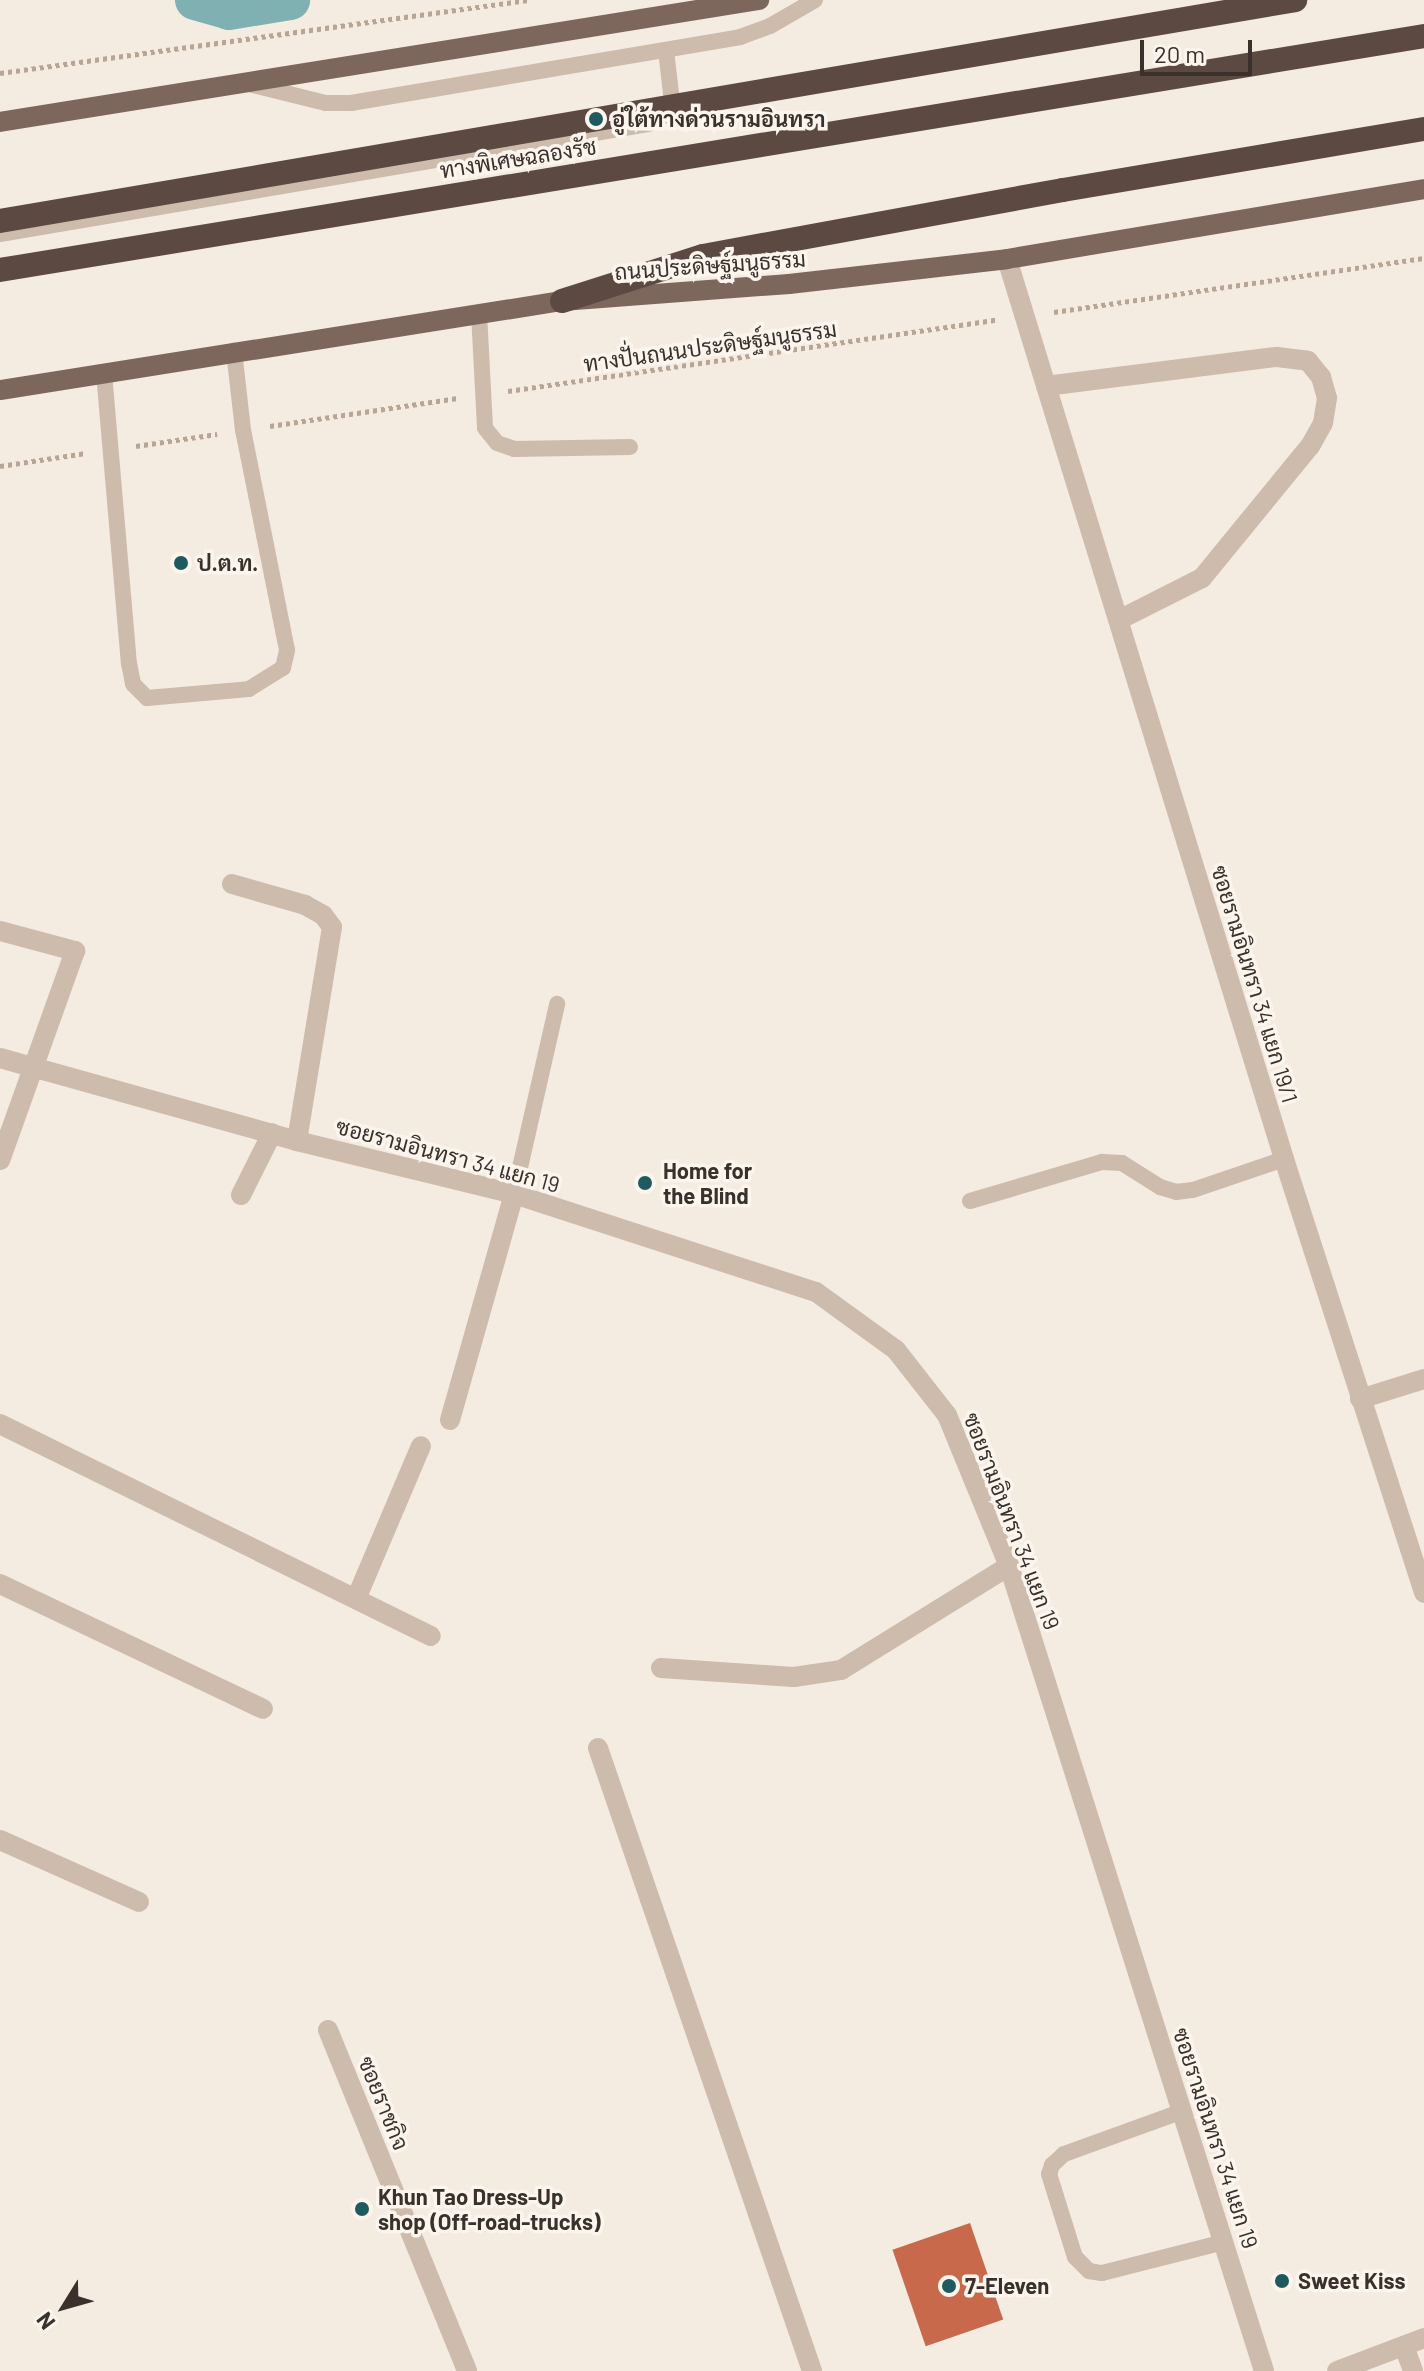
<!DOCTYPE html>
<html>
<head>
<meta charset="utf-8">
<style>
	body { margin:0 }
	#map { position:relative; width:1424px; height:2371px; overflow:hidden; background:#f4ebe1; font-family:Barlow,Sarabun,sans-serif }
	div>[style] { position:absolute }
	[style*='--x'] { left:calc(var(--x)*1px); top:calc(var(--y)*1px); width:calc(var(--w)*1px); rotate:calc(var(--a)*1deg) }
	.canal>* { height:40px; margin:-20px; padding:0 20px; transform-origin:20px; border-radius:20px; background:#7fb0b2 }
	.building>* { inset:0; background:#c8694b; transform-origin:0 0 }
	.path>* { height:5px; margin-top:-2.5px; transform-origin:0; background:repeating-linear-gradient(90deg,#b9a596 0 4px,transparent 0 8px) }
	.service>* { height:16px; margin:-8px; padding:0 8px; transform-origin:8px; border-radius:8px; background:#cdbbac }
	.minor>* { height:20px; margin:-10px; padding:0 10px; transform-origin:10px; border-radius:10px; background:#cdbbac }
	.tertiary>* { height:20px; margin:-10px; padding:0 10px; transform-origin:10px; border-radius:10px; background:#cdbbac }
	.primary>* { height:20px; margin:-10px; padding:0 10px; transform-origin:10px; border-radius:10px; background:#7d675c }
	.motorway>* { height:24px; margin:-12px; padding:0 12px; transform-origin:12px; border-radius:12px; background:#5c4a42 }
	.motorway-bridge>* { height:24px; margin:-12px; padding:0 12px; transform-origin:12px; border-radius:12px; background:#5c4a42 }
	.dots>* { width:22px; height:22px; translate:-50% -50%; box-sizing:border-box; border:4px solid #fbf5ee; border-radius:50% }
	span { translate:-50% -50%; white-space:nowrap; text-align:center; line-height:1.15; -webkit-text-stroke:7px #fbf5ee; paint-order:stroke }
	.poi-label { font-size:22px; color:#3b302b; font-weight:700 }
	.left { translate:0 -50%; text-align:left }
	.street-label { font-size:22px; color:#3b302b }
	.north { position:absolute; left:24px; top:2267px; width:80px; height:80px; -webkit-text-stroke:6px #fbf5ee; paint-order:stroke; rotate:233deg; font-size:22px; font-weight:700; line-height:32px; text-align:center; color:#3b302b }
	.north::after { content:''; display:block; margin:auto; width:28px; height:36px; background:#3b302b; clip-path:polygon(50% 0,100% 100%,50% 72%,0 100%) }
	.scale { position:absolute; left:1140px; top:40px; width:112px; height:36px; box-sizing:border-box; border:4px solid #3b302b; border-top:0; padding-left:10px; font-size:24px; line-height:28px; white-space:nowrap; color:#3b302b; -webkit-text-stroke:6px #fbf5ee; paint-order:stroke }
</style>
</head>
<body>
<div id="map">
	<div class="canal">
		<div style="--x:195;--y:0;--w:35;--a:16"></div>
		<div style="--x:229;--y:10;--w:62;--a:-9.3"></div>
	</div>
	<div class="building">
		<div style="left:970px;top:2223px;width:102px;height:82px;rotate:71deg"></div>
	</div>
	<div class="path">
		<div style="--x:0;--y:73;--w:533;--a:-7.87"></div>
		<div style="--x:1054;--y:312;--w:374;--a:-8.3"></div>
		<div style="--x:508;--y:391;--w:493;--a:-8.3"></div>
		<div style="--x:270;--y:426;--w:190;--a:-8.5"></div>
		<div style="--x:136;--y:446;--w:82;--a:-8.4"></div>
		<div style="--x:0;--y:466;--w:87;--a:-8.6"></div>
	</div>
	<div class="service">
		<div style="--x:249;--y:84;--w:79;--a:13.9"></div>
		<div style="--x:326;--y:103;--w:25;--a:0"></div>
		<div style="--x:351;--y:103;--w:395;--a:-9.6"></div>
		<div style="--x:740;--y:37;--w:32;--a:-20"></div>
		<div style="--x:770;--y:26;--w:52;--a:-30"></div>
		<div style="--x:0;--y:234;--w:657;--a:-9.63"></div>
		<div style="--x:648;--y:124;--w:17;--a:-28"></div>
		<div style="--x:663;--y:116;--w:17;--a:-57"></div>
		<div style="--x:672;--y:102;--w:52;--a:-96.6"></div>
		<div style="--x:479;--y:313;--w:115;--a:87"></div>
		<div style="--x:485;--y:428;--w:19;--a:51"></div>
		<div style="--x:497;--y:443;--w:18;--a:19"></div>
		<div style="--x:514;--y:449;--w:116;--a:-1"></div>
		<div style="--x:104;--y:373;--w:291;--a:85.1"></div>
		<div style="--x:129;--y:663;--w:21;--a:79"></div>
		<div style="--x:133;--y:684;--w:20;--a:45"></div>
		<div style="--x:147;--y:698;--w:102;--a:-5"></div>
		<div style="--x:249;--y:689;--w:40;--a:-32"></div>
		<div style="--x:283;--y:668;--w:18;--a:-77"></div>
		<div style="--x:287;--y:650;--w:224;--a:-101.3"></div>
		<div style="--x:243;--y:430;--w:80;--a:-96.5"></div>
		<div style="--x:514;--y:1194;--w:195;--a:-77.2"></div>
		<div style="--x:970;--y:1201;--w:138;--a:-16.5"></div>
		<div style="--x:1102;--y:1162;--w:20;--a:3"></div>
		<div style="--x:1122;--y:1163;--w:45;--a:32.3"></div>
		<div style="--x:1160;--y:1187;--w:17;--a:17"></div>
		<div style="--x:1176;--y:1192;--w:17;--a:-7"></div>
		<div style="--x:1193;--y:1190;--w:96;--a:-18.8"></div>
		<div style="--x:1183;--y:2111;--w:127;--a:160.1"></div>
		<div style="--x:1064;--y:2154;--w:16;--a:137"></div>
		<div style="--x:1052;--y:2165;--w:9;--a:108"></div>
		<div style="--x:1049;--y:2174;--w:87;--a:72.6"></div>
		<div style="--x:1075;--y:2257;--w:20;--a:45"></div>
		<div style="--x:1089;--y:2271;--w:13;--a:9"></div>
		<div style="--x:1102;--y:2273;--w:126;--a:-14.3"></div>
	</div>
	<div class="minor">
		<div style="--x:1007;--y:259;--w:942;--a:72.89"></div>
		<div style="--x:1284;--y:1159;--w:456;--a:72.1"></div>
		<div style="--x:1046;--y:386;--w:233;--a:-7.2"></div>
		<div style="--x:1277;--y:357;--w:31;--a:7"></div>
		<div style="--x:1308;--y:361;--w:21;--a:51"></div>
		<div style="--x:1321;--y:377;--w:22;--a:74"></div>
		<div style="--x:1327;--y:398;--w:25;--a:99"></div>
		<div style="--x:1323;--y:423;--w:26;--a:119"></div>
		<div style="--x:1310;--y:446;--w:171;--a:129.3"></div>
		<div style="--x:1202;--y:578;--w:93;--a:153.2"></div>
		<div style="--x:232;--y:884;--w:76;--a:16"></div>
		<div style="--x:305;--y:905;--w:21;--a:29"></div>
		<div style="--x:323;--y:915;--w:15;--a:53"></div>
		<div style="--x:332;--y:927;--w:217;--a:99.3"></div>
		<div style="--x:0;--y:931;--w:78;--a:14.9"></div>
		<div style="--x:75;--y:951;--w:222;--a:109.7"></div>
		<div style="--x:0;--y:1058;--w:308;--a:15.6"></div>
		<div style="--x:297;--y:1141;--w:223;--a:13.7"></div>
		<div style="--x:514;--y:1194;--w:318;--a:18"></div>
		<div style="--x:816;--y:1292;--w:99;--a:35.9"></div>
		<div style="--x:896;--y:1350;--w:83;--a:51.9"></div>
		<div style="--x:947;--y:1415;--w:163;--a:67.7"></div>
		<div style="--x:1009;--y:1566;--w:844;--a:72.42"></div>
		<div style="--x:241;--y:1195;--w:69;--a:-63.4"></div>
		<div style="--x:1360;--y:1399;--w:67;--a:-17.4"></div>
		<div style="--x:450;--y:1420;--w:235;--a:-74.2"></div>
		<div style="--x:0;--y:1424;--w:480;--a:26.2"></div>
		<div style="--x:0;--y:1584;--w:291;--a:25.4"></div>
		<div style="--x:356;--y:1599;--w:166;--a:-67"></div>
		<div style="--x:661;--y:1668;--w:133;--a:3.9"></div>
		<div style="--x:794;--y:1677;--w:48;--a:-8.5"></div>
		<div style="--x:841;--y:1670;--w:198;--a:-31.8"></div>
		<div style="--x:598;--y:1748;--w:659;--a:71.04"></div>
		<div style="--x:0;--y:1840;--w:152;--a:24"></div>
		<div style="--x:328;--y:2030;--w:368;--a:67.8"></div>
		<div style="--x:1404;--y:2346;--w:27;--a:70"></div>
	</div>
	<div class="tertiary">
		<div style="--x:1337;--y:2371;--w:93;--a:-20.8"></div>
	</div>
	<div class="primary">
		<div style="--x:0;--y:122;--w:769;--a:-9.13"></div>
		<div style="--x:0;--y:390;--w:569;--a:-9"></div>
		<div style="--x:562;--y:301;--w:228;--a:-4.3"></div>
		<div style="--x:789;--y:284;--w:219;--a:-6.5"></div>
		<div style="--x:1007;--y:259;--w:423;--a:-9.5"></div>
	</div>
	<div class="motorway">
		<div style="--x:0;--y:270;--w:1443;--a:-9.33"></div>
		<div style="--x:562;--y:301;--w:148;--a:-17.7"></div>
		<div style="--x:703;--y:256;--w:366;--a:-10.4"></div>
		<div style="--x:1063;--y:190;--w:366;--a:-9.6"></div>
	</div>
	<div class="motorway-bridge">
		<div style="--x:0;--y:221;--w:1314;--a:-9.68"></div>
	</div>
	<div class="dots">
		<div style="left:596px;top:119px;background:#1f5a5e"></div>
		<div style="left:181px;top:563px;background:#1f5a5e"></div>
		<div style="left:645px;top:1183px;background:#1f5a5e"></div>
		<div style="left:362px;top:2209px;background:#1f5a5e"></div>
		<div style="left:1282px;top:2281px;background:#1f5a5e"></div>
		<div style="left:949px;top:2286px;background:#1f5a5e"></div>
	</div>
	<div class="poi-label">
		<span class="left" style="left:612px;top:119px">อู่ใต้ทางด่วนรามอินทรา</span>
		<span class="left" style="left:197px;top:563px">ป.ต.ท.</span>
		<span class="left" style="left:663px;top:1183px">Home for<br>the Blind</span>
		<span class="left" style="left:378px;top:2209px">Khun Tao Dress-Up<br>shop (Off-road-trucks)</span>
		<span class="left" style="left:1298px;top:2281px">Sweet Kiss</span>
		<span class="left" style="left:965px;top:2286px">7-Eleven</span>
	</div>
	<div class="street-label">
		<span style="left:518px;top:158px;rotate:-9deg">ทางพิเศษฉลองรัช</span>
		<span style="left:710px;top:265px;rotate:-4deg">ถนนประดิษฐ์มนูธรรม</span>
		<span style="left:710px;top:346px;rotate:-8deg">ทางปั่นถนนประดิษฐ์มนูธรรม</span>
		<span style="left:1255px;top:984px;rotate:73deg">ซอยรามอินทรา 34 แยก 19/1</span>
		<span style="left:448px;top:1155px;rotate:15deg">ซอยรามอินทรา 34 แยก 19</span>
		<span style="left:1012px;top:1521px;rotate:69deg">ซอยรามอินทรา 34 แยก 19</span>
		<span style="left:384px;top:2103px;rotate:68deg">ซอยราชกิจ</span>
		<span style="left:1216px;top:2138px;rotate:72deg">ซอยรามอินทรา 34 แยก 19</span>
	</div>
	<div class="north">N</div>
	<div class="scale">20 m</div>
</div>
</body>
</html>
